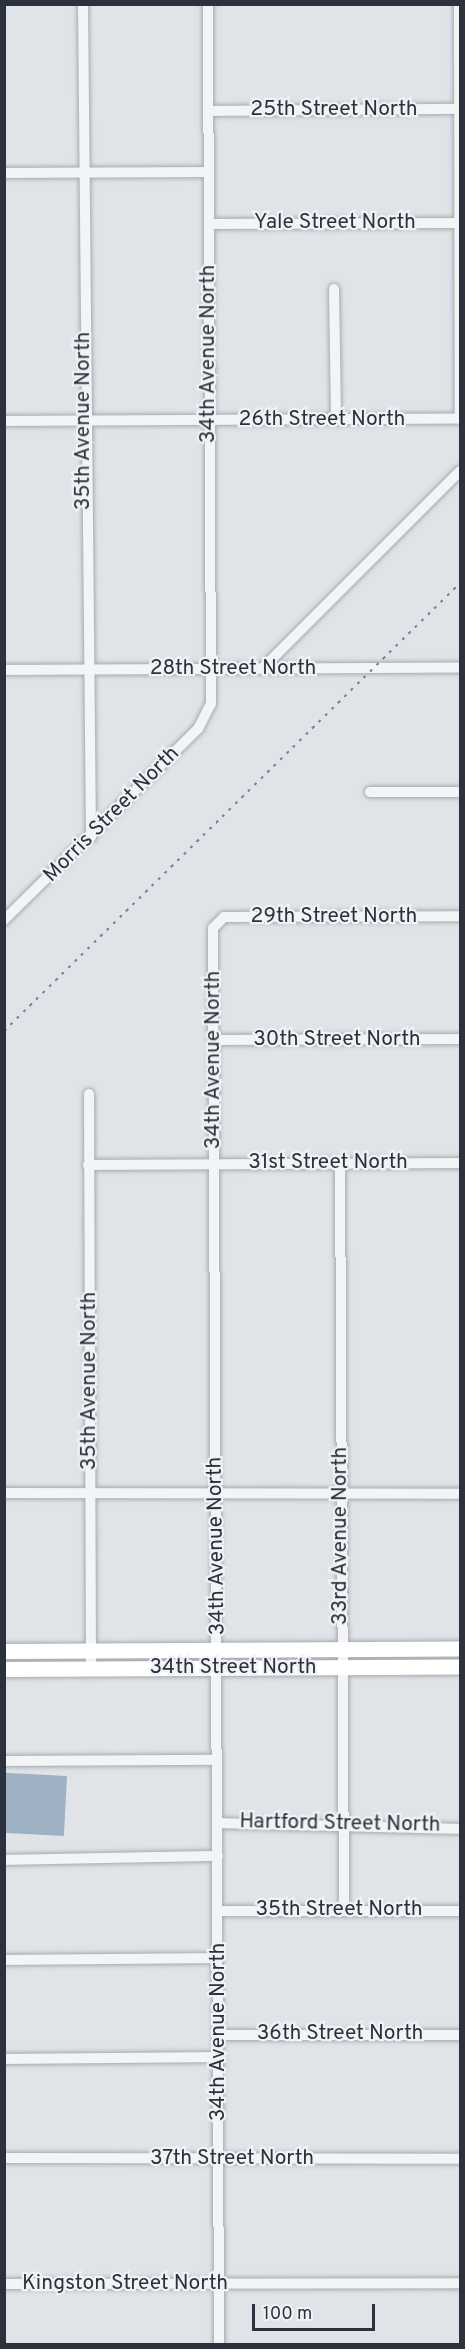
<!DOCTYPE html>
<html>
<head>
<meta charset="utf-8">
<style>
	body { margin:0 }
	#map { position:relative; width:465px; height:2349px; overflow:hidden; background:#e0e4e8; font-family:Overpass,sans-serif }
	div>[style] { position:absolute }
	[style*='--x'] { left:calc(var(--x)*1px); top:calc(var(--y)*1px); width:calc(var(--w)*1px); rotate:calc(var(--a)*1deg) }
	.water>* { inset:0; background:#9fb2c4; transform-origin:0 0 }
	.roads { filter:drop-shadow(0 0 2px #a6abb1) drop-shadow(0 0 2px #a6abb1) }
	.minor>* { height:10px; margin:-5px; padding:0 5px; transform-origin:5px; border-radius:5px; background:#f3f4f6 }
	.highway>* { height:15px; margin:-7.5px; padding:0 7.5px; transform-origin:7.5px; border-radius:7.5px; background:#fff }
	.rail>* { height:2px; margin-top:-1px; transform-origin:0; background:repeating-linear-gradient(90deg,#7b8490 0 3px,transparent 0 9px) }
	span { translate:-50% -50%; white-space:nowrap; text-align:center; line-height:1.15; -webkit-text-stroke:4.5px #f0f2f5; paint-order:stroke }
	.street-label { font-size:21px; color:#2b323d }
	.frame { position:absolute; inset:0; border:6px solid #2b323d; pointer-events:none }
	.scale { position:absolute; left:252px; top:2304px; width:123px; height:27px; box-sizing:border-box; border:3px solid #2b323d; border-top:0; padding-left:8px; font-size:18px; line-height:21px; white-space:nowrap; color:#2b323d; -webkit-text-stroke:4px #f0f2f5; paint-order:stroke }
</style>
</head>
<body>
<div id="map">
	<div class="water">
		<div style="left:67px;top:1776px;width:60px;height:62px;rotate:93deg"></div>
	</div>
	<div class="roads">
		<div class="minor">
			<div style="--x:83;--y:4;--w:833;--a:89.45"></div>
			<div style="--x:459;--y:4;--w:415;--a:89.9"></div>
			<div style="--x:208;--y:111;--w:252;--a:-0.5"></div>
			<div style="--x:4;--y:173;--w:204;--a:-0.3"></div>
			<div style="--x:209;--y:224;--w:251;--a:-0.2"></div>
			<div style="--x:334;--y:289;--w:131;--a:89.1"></div>
			<div style="--x:4;--y:421;--w:456;--a:-0.3"></div>
			<div style="--x:262;--y:669;--w:280;--a:-45"></div>
			<div style="--x:4;--y:670;--w:456;--a:-0.3"></div>
			<div style="--x:370;--y:792;--w:90;--a:0"></div>
			<div style="--x:4;--y:920;--w:272;--a:-44.6"></div>
			<div style="--x:198;--y:729;--w:28;--a:-63"></div>
			<div style="--x:211;--y:704;--w:700;--a:-90.25"></div>
			<div style="--x:213;--y:1040;--w:247;--a:-0.2"></div>
			<div style="--x:89;--y:1094;--w:575;--a:89.8"></div>
			<div style="--x:340;--y:1163;--w:747;--a:89.69"></div>
			<div style="--x:88;--y:1165;--w:372;--a:-0.3"></div>
			<div style="--x:4;--y:1493;--w:456;--a:0.1"></div>
			<div style="--x:4;--y:1761;--w:213;--a:-0.3"></div>
			<div style="--x:218;--y:1823;--w:242;--a:1.4"></div>
			<div style="--x:4;--y:1860;--w:214;--a:-1.1"></div>
			<div style="--x:218;--y:1911;--w:242;--a:0"></div>
			<div style="--x:4;--y:1960;--w:214;--a:-0.5"></div>
			<div style="--x:219;--y:2035;--w:241;--a:0"></div>
			<div style="--x:4;--y:2059;--w:215;--a:-0.5"></div>
			<div style="--x:4;--y:2158;--w:456;--a:0.1"></div>
			<div style="--x:4;--y:2284;--w:456;--a:-0.1"></div>
			<div style="--x:219;--y:2344;--w:1416;--a:-90.24"></div>
			<div style="--x:213;--y:928;--w:16;--a:-45"></div>
			<div style="--x:224;--y:917;--w:236;--a:-0.2"></div>
		</div>
		<div class="highway">
			<div style="--x:4;--y:1651;--w:456;--a:-0.3"></div>
			<div style="--x:4;--y:1669;--w:456;--a:-0.3"></div>
		</div>
	</div>
	<div class="rail">
		<div style="--x:4;--y:1031;--w:639;--a:-44.49"></div>
	</div>
	<div class="street-label">
		<span style="left:334px;top:110px">25th Street North</span>
		<span style="left:335px;top:223px">Yale Street North</span>
		<span style="left:209px;top:354px;rotate:-90deg">34th Avenue North</span>
		<span style="left:322px;top:420px">26th Street North</span>
		<span style="left:84px;top:421px;rotate:-90deg">35th Avenue North</span>
		<span style="left:233px;top:669px">28th Street North</span>
		<span style="left:112px;top:815px;rotate:-45deg">Morris Street North</span>
		<span style="left:334px;top:917px">29th Street North</span>
		<span style="left:337px;top:1040px">30th Street North</span>
		<span style="left:214px;top:1060px;rotate:-90deg">34th Avenue North</span>
		<span style="left:328px;top:1163px">31st Street North</span>
		<span style="left:90px;top:1381px;rotate:-90deg">35th Avenue North</span>
		<span style="left:341px;top:1536px;rotate:-90deg">33rd Avenue North</span>
		<span style="left:217px;top:1546px;rotate:-91deg">34th Avenue North</span>
		<span style="left:233px;top:1668px">34th Street North</span>
		<span style="left:340px;top:1824px;rotate:1deg">Hartford Street North</span>
		<span style="left:339px;top:1910px">35th Street North</span>
		<span style="left:219px;top:2032px;rotate:-90deg">34th Avenue North</span>
		<span style="left:340px;top:2034px">36th Street North</span>
		<span style="left:232px;top:2159px">37th Street North</span>
		<span style="left:125px;top:2284px">Kingston Street North</span>
	</div>
	<div class="frame"></div>
	<div class="scale">100 m</div>
</div>
</body>
</html>
